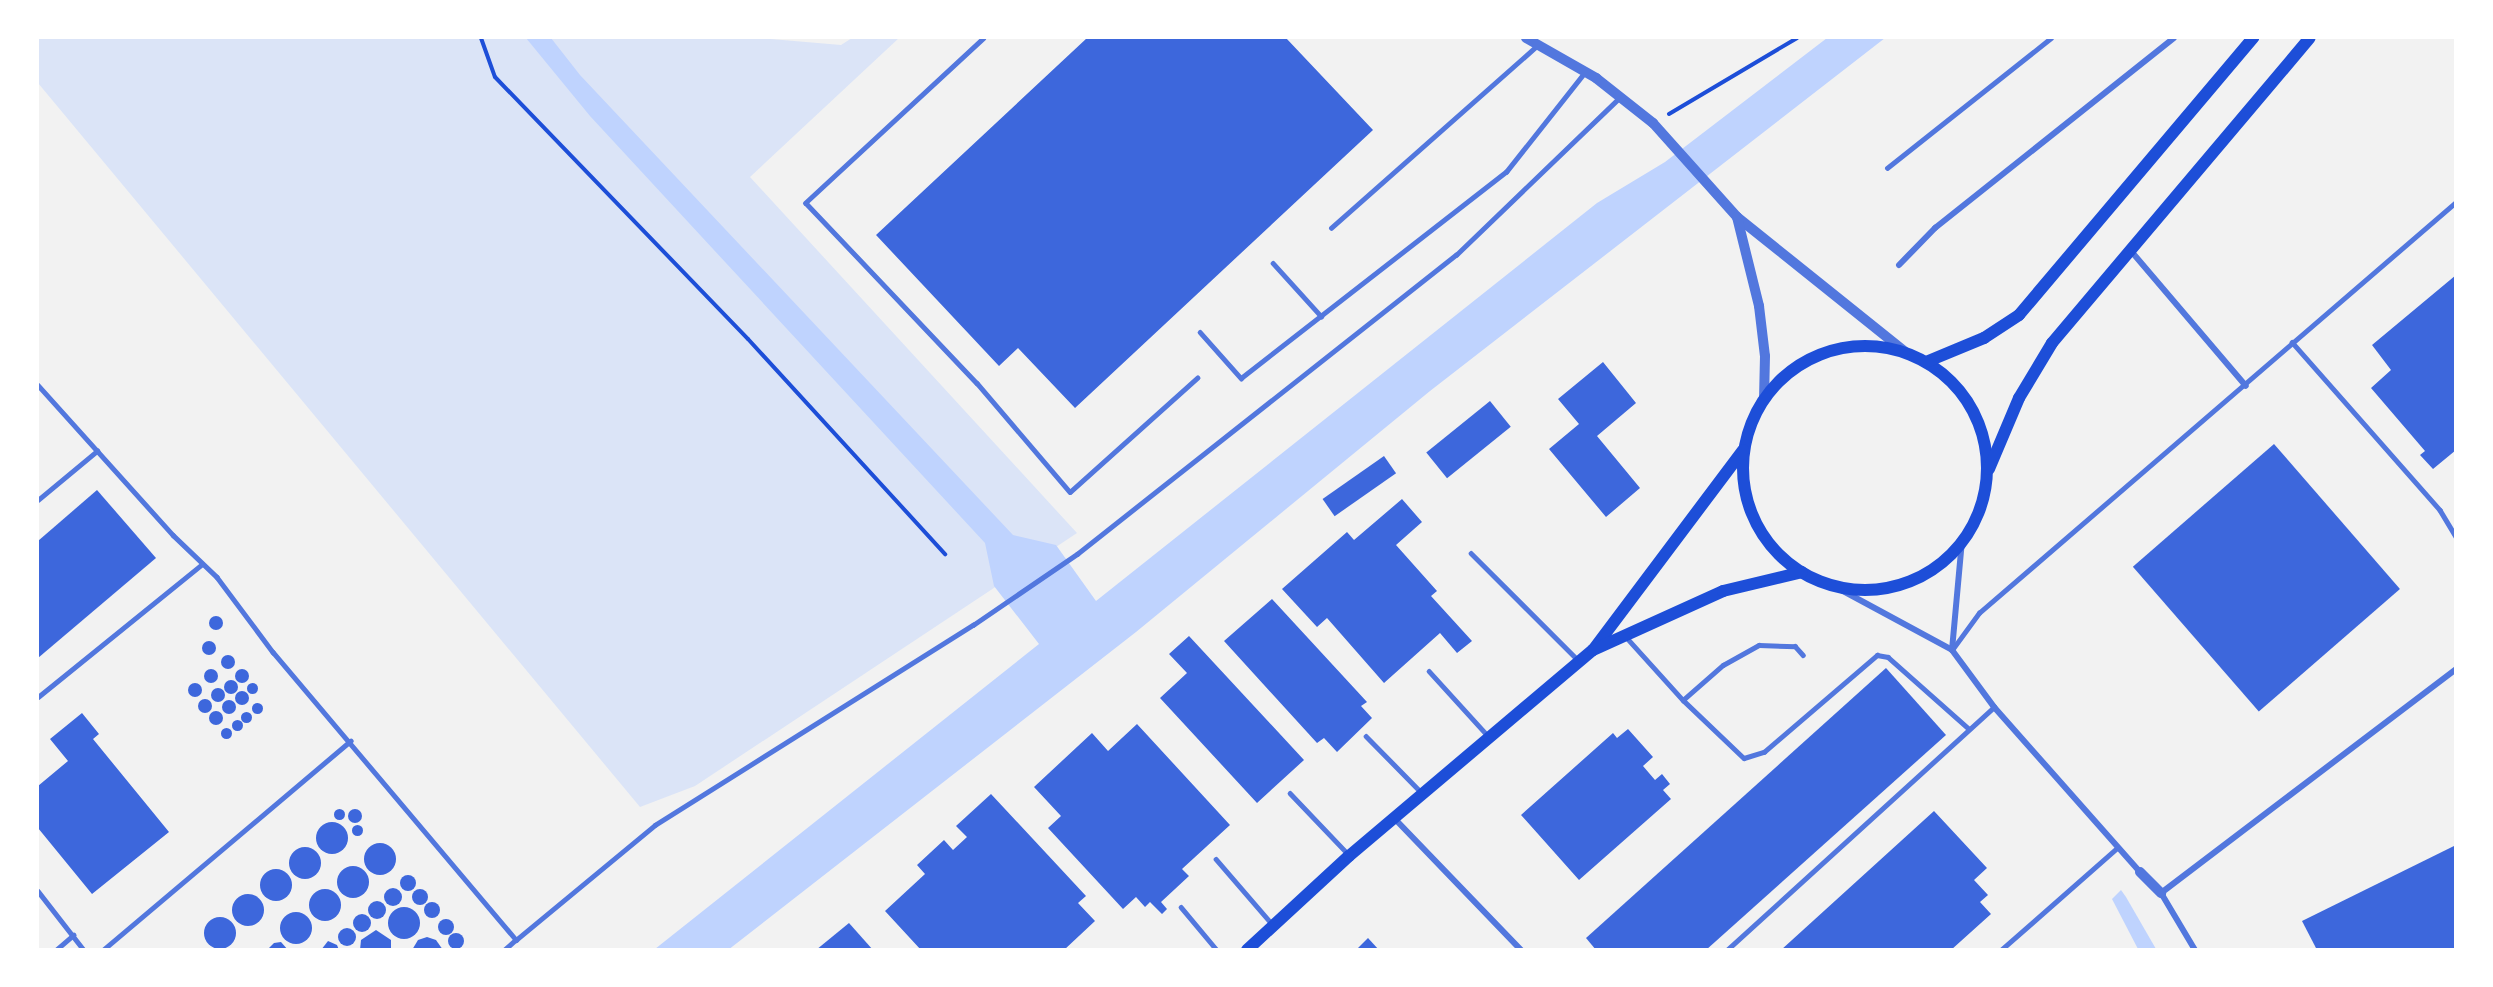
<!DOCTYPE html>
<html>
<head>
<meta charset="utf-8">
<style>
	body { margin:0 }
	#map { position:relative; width:2493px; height:987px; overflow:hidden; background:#f2f2f2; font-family:"Varela Round",sans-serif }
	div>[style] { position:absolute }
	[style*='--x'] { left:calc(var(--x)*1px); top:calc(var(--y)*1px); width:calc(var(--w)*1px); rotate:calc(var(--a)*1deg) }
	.green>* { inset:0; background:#dbe4f7 }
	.water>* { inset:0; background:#bfd3fe }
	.building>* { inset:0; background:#3d67dc; transform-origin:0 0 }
	.round { border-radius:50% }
	.path>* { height:4px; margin:-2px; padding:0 2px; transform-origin:2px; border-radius:2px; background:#1d4ed8 }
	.service>* { height:4.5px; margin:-2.25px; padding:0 2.25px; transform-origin:2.25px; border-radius:2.25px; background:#5277de }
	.minor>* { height:6px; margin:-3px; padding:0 3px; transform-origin:3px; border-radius:3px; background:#5277de }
	.tertiary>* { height:10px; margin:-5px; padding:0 5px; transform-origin:5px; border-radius:5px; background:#5277de }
	.secondary>* { height:12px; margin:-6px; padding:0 6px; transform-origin:6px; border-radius:6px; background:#1d4ed8 }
	.secondary>.ring { margin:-6px; padding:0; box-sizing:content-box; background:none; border:12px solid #1d4ed8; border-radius:50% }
	span { translate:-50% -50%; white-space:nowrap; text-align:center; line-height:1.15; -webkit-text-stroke:5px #fff; paint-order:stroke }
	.frame { position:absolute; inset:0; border:39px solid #fff; pointer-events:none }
</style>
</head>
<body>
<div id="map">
	<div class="green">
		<div style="clip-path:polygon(38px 38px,760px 38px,841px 45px,852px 38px,899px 38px,750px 177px,1077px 533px,695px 786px,640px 807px,38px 83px)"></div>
	</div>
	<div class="water">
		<div style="clip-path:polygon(526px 38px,551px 38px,580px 75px,1013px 535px,1056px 545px,1096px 601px,1597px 203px,1665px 162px,1827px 38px,1885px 38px,1430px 391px,1136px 632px,728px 950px,655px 949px,1039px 644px,994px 586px,985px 543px,590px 116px)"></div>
		<div style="clip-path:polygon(2121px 890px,2126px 897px,2156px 949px,2138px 949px,2112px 899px)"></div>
	</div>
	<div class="building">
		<div style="clip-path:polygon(1087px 38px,1286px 38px,1373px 130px,1075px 408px,1018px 348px,999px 366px,876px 235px)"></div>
		<div style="clip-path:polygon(2456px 275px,2456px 450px,2433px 469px,2420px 455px,2425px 451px,2371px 388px,2391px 370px,2372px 345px)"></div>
		<div style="clip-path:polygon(1603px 362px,1636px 403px,1597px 436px,1640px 488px,1606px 517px,1549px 449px,1579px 424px,1558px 399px)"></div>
		<div style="left:1490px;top:401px;width:33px;height:82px;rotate:51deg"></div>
		<div style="left:2274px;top:444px;width:192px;height:187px;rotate:49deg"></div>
		<div style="left:1384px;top:456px;width:21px;height:75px;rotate:55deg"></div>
		<div style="clip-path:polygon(97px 490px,156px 558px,38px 658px,38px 541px)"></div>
		<div style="clip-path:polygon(1402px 499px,1422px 522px,1396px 545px,1437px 591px,1431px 596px,1472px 641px,1457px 653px,1440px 633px,1384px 683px,1327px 618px,1317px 627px,1282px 589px,1347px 532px,1354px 540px)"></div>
		<div style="clip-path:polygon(1272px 599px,1367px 702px,1361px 706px,1372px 718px,1337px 752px,1324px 738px,1317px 743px,1224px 641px)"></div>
		<div class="round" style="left:209px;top:616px;width:14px;height:14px"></div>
		<div style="clip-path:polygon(1189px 636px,1304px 760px,1257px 803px,1160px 698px,1187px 673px,1169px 654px)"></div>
		<div class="round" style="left:202px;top:641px;width:14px;height:14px"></div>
		<div class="round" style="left:221px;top:655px;width:14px;height:14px"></div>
		<div style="clip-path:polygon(1886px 668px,1946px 735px,1706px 950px,1596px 950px,1586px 938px)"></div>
		<div class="round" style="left:204px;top:669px;width:14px;height:14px"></div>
		<div class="round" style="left:235px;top:669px;width:14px;height:14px"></div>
		<div class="round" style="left:224px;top:680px;width:14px;height:14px"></div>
		<div class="round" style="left:246.5px;top:682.5px;width:11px;height:11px"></div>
		<div class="round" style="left:188px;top:683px;width:14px;height:14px"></div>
		<div class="round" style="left:211px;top:688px;width:14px;height:14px"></div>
		<div class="round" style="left:235px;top:691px;width:14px;height:14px"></div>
		<div class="round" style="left:198px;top:699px;width:14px;height:14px"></div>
		<div class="round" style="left:222px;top:700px;width:14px;height:14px"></div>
		<div class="round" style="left:251.5px;top:702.5px;width:11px;height:11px"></div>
		<div class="round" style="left:209px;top:711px;width:14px;height:14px"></div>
		<div class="round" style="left:240.5px;top:711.5px;width:11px;height:11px"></div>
		<div style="clip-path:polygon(82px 713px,99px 734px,93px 739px,169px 832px,92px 894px,38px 828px,38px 786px,68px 761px,50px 739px)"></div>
		<div class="round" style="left:231.5px;top:719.5px;width:11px;height:11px"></div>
		<div style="clip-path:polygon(1137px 724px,1230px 825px,1182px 869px,1189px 876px,1161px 902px,1167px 909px,1162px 914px,1150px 902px,1145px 907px,1136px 897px,1123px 909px,1048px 828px,1061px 816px,1034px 787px,1092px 733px,1108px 751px)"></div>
		<div class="round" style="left:220.5px;top:727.5px;width:11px;height:11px"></div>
		<div style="clip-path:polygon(1628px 729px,1653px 757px,1643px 766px,1655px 780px,1662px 774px,1670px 784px,1663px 790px,1671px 799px,1579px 880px,1521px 815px,1613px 733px,1617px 738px)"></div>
		<div style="clip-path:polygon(991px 794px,1086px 896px,1078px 903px,1095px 921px,1064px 950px,921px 950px,885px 911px,925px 874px,917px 865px,944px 840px,953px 850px,967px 837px,956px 826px)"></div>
		<div class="round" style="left:333.5px;top:808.5px;width:11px;height:11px"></div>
		<div class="round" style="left:348px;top:809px;width:14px;height:14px"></div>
		<div style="clip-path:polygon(1934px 811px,1987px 868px,1974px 880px,1988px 895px,1980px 902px,1991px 914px,1951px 950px,1781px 950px)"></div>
		<div class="round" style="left:316px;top:822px;width:32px;height:32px"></div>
		<div class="round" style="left:351.5px;top:824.5px;width:11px;height:11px"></div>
		<div class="round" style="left:364px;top:843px;width:32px;height:32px"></div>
		<div style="clip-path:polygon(2456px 845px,2456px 950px,2317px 950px,2302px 921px)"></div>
		<div class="round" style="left:289px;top:847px;width:32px;height:32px"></div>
		<div class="round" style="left:337px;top:866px;width:32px;height:32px"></div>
		<div class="round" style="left:260px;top:869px;width:32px;height:32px"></div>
		<div class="round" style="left:400px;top:875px;width:16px;height:16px"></div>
		<div class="round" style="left:384px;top:888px;width:18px;height:18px"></div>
		<div class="round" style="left:309px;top:889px;width:32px;height:32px"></div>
		<div class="round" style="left:412px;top:889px;width:16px;height:16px"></div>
		<div class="round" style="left:232px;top:894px;width:32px;height:32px"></div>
		<div class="round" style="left:368px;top:901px;width:18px;height:18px"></div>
		<div class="round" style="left:424px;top:902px;width:16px;height:16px"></div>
		<div class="round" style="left:388px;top:907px;width:32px;height:32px"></div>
		<div class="round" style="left:280px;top:912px;width:32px;height:32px"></div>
		<div class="round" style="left:353px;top:914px;width:18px;height:18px"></div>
		<div class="round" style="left:204px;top:917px;width:32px;height:32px"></div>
		<div class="round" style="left:438px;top:919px;width:16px;height:16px"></div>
		<div style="clip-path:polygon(849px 923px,873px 950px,816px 950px)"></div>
		<div class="round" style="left:338px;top:928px;width:18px;height:18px"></div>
		<div style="clip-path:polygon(376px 930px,391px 940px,391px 950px,360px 950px,361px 940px)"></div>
		<div class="round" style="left:448px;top:933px;width:16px;height:16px"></div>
		<div style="clip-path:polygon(427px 937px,436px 940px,443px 950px,412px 950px,418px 940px)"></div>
		<div style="clip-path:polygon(1368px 938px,1379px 950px,1356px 950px)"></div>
		<div style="clip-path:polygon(328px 941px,337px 945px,339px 950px,321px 950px)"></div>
		<div style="clip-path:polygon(281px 942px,288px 950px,267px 950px,274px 943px)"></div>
	</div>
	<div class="path">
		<div style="--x:481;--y:38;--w:41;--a:70.3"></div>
		<div style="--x:495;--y:77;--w:364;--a:46"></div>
		<div style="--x:748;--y:339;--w:292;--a:47.5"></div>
		<div style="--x:1669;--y:114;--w:149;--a:-30.7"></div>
	</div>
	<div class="service">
		<div style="--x:984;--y:38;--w:243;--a:137.2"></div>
		<div style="--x:806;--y:203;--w:248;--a:46.5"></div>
		<div style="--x:977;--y:383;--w:143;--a:49.5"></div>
		<div style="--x:1070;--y:492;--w:171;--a:-41.9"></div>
		<div style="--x:1887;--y:168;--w:209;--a:-38.4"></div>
		<div style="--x:1331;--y:228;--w:276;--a:-41.5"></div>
		<div style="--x:1273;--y:263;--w:72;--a:47.8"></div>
		<div style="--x:1200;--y:332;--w:62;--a:48.3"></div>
		<div style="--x:1241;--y:378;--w:336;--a:-37.9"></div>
		<div style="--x:1506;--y:172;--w:127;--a:-51.7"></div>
		<div style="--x:2292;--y:342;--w:224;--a:48.6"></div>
		<div style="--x:2440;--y:510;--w:31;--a:59"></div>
		<div style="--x:38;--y:385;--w:202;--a:48"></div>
		<div style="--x:173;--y:535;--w:61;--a:43.7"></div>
		<div style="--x:217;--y:577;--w:94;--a:53.3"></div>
		<div style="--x:273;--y:652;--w:377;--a:49.8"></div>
		<div style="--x:516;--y:940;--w:15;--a:138"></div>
		<div style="--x:38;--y:500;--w:77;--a:-39.7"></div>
		<div style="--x:1471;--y:553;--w:153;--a:45"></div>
		<div style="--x:1627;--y:638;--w:84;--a:47.9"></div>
		<div style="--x:1683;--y:700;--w:84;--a:43.6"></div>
		<div style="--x:1744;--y:758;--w:21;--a:-17"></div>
		<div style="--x:1764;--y:752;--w:149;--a:-40.6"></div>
		<div style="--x:1877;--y:655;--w:11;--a:10"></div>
		<div style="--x:1888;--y:657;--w:108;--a:41.6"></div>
		<div style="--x:1952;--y:650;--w:46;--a:-53.9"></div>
		<div style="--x:1979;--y:613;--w:630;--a:-40.75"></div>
		<div style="--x:1429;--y:671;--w:89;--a:47.7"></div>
		<div style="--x:38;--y:697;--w:211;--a:-39"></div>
		<div style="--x:1683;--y:700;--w:53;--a:-41.2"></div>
		<div style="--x:1723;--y:665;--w:41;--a:-29.1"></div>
		<div style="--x:1759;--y:645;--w:36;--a:2"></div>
		<div style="--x:1795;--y:646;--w:12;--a:48"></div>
		<div style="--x:1366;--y:736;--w:78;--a:45.5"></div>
		<div style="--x:1290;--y:793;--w:84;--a:46.4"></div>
		<div style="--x:1216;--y:859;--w:87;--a:49.2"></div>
		<div style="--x:38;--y:891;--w:75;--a:52.1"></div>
		<div style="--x:1181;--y:907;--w:56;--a:50.1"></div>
		<div style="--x:516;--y:940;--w:180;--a:-39.6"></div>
		<div style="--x:655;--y:825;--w:376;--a:-32.2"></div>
		<div style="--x:973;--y:625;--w:126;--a:-34.3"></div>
		<div style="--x:1077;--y:554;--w:483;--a:-38.3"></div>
		<div style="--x:1456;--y:255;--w:226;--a:-43.9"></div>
		<div style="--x:56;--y:950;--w:23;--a:-41"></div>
		<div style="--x:103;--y:950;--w:324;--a:-40.2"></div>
		<div style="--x:1727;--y:950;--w:361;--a:-42.3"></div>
		<div style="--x:2001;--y:950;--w:154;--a:-41.3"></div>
	</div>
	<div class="minor">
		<div style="--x:2131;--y:251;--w:177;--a:49.6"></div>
		<div style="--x:1899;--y:265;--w:52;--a:-45.8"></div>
		<div style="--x:1935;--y:228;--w:305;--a:-38.5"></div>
		<div style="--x:1832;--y:585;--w:136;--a:28.4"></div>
		<div style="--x:1952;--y:650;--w:71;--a:53.6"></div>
		<div style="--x:1994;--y:707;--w:220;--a:48.5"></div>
		<div style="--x:1952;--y:650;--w:110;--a:-84.8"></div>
		<div style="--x:1394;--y:818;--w:183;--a:46.1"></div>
		<div style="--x:2195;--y:950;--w:66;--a:-120.8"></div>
		<div style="--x:2161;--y:893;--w:370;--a:-37.2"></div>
	</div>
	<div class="tertiary">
		<div style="--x:1526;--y:38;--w:81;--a:29.7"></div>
		<div style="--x:1596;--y:78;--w:73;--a:38.3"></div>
		<div style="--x:1653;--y:123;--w:126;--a:48.2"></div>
		<div style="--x:1737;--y:217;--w:218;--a:38.7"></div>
		<div style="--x:1737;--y:217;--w:92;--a:76.1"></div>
		<div style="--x:1759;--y:306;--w:50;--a:83.2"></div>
		<div style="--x:1765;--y:356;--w:43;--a:91.3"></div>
		<div style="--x:2140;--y:872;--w:30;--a:45"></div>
	</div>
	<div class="secondary">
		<div class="ring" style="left:1743px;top:346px;width:232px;height:232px"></div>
		<div style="--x:1926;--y:362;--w:63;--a:-22.5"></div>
		<div style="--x:1984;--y:338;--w:42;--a:-33.3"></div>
		<div style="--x:2019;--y:315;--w:363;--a:-49.8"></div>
		<div style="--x:1989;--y:469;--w:77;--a:-67.1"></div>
		<div style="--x:2019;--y:398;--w:64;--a:-59"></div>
		<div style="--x:2052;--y:343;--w:399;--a:-49.8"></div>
		<div style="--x:1593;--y:650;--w:250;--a:-53.1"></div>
		<div style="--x:1247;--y:950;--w:139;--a:-42.7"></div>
		<div style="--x:1349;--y:856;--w:319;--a:-40.2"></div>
		<div style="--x:1593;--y:650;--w:143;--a:-24.4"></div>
		<div style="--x:1723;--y:591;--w:81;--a:-13.5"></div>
	</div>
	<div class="frame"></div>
</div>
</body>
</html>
